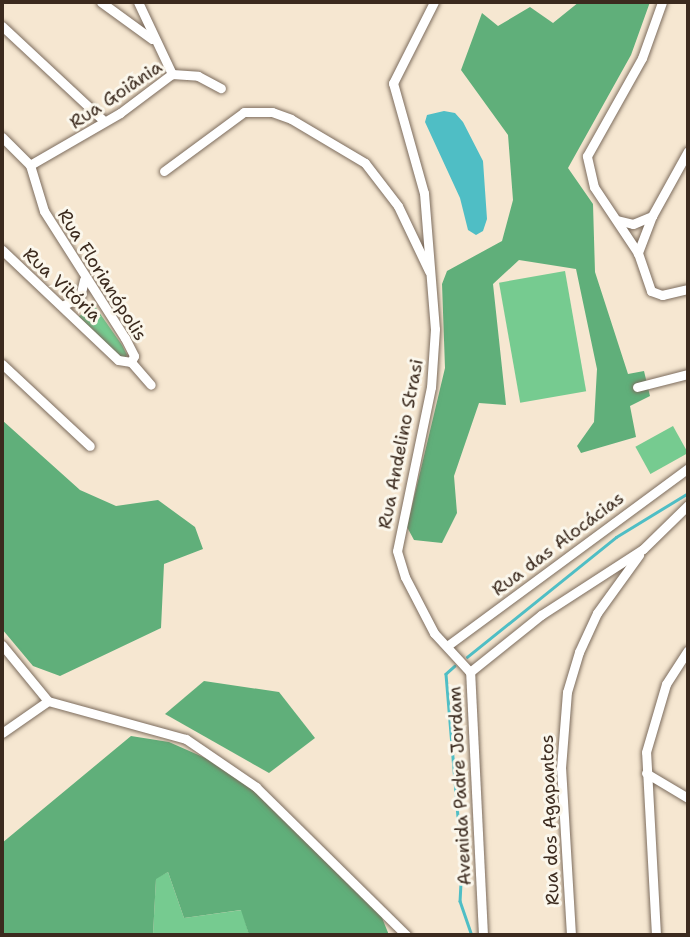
<!DOCTYPE html>
<html>
<head>
<meta charset="utf-8">
<style>
	body { margin:0 }
	#map { position:relative; width:690px; height:937px; overflow:hidden; background:#f6e7d1; font-family:"Shantell Sans",sans-serif }
	div>[style] { position:absolute }
	[style*='--x'] { left:calc(var(--x)*1px); top:calc(var(--y)*1px); width:calc(var(--w)*1px); rotate:calc(var(--a)*1deg) }
	.green>* { inset:0; background:#76cb90; transform-origin:0 0 }
	.forest>* { inset:0; background:#60af7a }
	.water>* { inset:0; background:#4fbec5 }
	.stream>* { height:2.5px; margin:-1.25px; padding:0 1.25px; transform-origin:1.25px; border-radius:1.25px; background:#4fbec5 }
	.roads { filter:drop-shadow(0 0 2px #7c6c5d) drop-shadow(0 0 2px #7c6c5d) }
	.minor>* { height:9px; margin:-4.5px; padding:0 4.5px; transform-origin:4.5px; border-radius:4.5px; background:#fff }
	span { translate:-50% -50%; white-space:nowrap; text-align:center; line-height:1.15; -webkit-text-stroke:6px #fbf7ec; paint-order:stroke }
	.street-label { font-size:18px; color:#3b2a1e }
	.frame { position:absolute; inset:0; border:4px solid #3b2a1e; pointer-events:none }
</style>
</head>
<body>
<div id="map">
	<div class="green">
		<div style="left:565px;top:271px;width:122px;height:67px;rotate:80deg"></div>
		<div style="clip-path:polygon(94px 305px,122px 345px,127px 355px,124px 360px,78px 317px)"></div>
		<div style="left:673px;top:426px;width:31px;height:43px;rotate:61deg"></div>
		<div style="clip-path:polygon(168px 872px,184px 918px,242px 910px,249px 935px,153px 935px,156px 878px)"></div>
	</div>
	<div class="forest">
		<div style="clip-path:polygon(579px 2px,650px 2px,631px 55px,568px 168px,593px 204px,595px 272px,628px 374px,644px 371px,650px 396px,630px 406px,636px 437px,581px 453px,577px 446px,594px 422px,597px 369px,576px 269px,519px 260px,493px 284px,506px 405px,479px 403px,454px 476px,457px 513px,442px 543px,414px 540px,407px 527px,445px 368px,442px 284px,447px 271px,502px 241px,513px 200px,508px 135px,461px 70px,482px 13px,498px 26px,530px 7px,553px 23px)"></div>
		<div style="clip-path:polygon(2px 420px,80px 490px,116px 506px,158px 500px,195px 527px,203px 549px,164px 564px,161px 628px,60px 676px,33px 666px,2px 629px)"></div>
		<div style="clip-path:polygon(204px 681px,279px 692px,315px 738px,269px 773px,165px 714px)"></div>
		<div style="clip-path:polygon(131px 736px,169px 742px,237px 772px,378px 908px,389px 935px,249px 935px,241px 910px,184px 918px,168px 872px,156px 879px,153px 935px,2px 935px,2px 843px)"></div>
	</div>
	<div class="water">
		<div style="clip-path:polygon(444px 111px,455px 113px,463px 122px,483px 161px,487px 219px,483px 231px,476px 235px,468px 230px,460px 198px,425px 122px,427px 115px)"></div>
	</div>
	<div class="stream">
		<div style="--x:467;--y:657;--w:191;--a:-38.8"></div>
		<div style="--x:616;--y:537;--w:84;--a:-31.4"></div>
		<div style="--x:455;--y:666;--w:12;--a:138"></div>
		<div style="--x:446;--y:674;--w:191;--a:85.2"></div>
		<div style="--x:462;--y:864;--w:37;--a:93"></div>
		<div style="--x:460;--y:901;--w:36;--a:71"></div>
	</div>
	<div class="roads">
		<div class="minor">
			<div style="--x:101;--y:2;--w:63;--a:36"></div>
			<div style="--x:138;--y:2;--w:80;--a:64.7"></div>
			<div style="--x:434;--y:2;--w:91;--a:116.8"></div>
			<div style="--x:393;--y:83;--w:114;--a:74.3"></div>
			<div style="--x:424;--y:193;--w:136;--a:85.4"></div>
			<div style="--x:435;--y:329;--w:58;--a:93.9"></div>
			<div style="--x:431;--y:387;--w:167;--a:101.7"></div>
			<div style="--x:397;--y:551;--w:27;--a:73"></div>
			<div style="--x:405;--y:577;--w:63;--a:62.6"></div>
			<div style="--x:434;--y:633;--w:53;--a:47.3"></div>
			<div style="--x:2;--y:26;--w:139;--a:43"></div>
			<div style="--x:2;--y:137;--w:40;--a:45"></div>
			<div style="--x:30;--y:165;--w:48;--a:73.1"></div>
			<div style="--x:44;--y:211;--w:151;--a:57.5"></div>
			<div style="--x:125;--y:338;--w:20;--a:63"></div>
			<div style="--x:134;--y:356;--w:7;--a:117"></div>
			<div style="--x:131;--y:362;--w:13;--a:-171"></div>
			<div style="--x:118;--y:360;--w:160;--a:-136.5"></div>
			<div style="--x:688;--y:151;--w:74;--a:119"></div>
			<div style="--x:652;--y:216;--w:40;--a:111"></div>
			<div style="--x:638;--y:253;--w:40;--a:71.1"></div>
			<div style="--x:651;--y:291;--w:12;--a:20"></div>
			<div style="--x:662;--y:295;--w:27;--a:-13"></div>
			<div style="--x:30;--y:165;--w:104;--a:-30"></div>
			<div style="--x:120;--y:113;--w:65;--a:-36.9"></div>
			<div style="--x:172;--y:74;--w:26;--a:4"></div>
			<div style="--x:198;--y:76;--w:26;--a:28"></div>
			<div style="--x:164;--y:171;--w:99;--a:-36.4"></div>
			<div style="--x:244;--y:112;--w:28;--a:0"></div>
			<div style="--x:272;--y:112;--w:20;--a:20"></div>
			<div style="--x:291;--y:119;--w:86;--a:30.7"></div>
			<div style="--x:365;--y:163;--w:54;--a:52.5"></div>
			<div style="--x:398;--y:206;--w:72;--a:64.5"></div>
			<div style="--x:617;--y:220;--w:16;--a:14"></div>
			<div style="--x:633;--y:224;--w:21;--a:-23"></div>
			<div style="--x:638;--y:253;--w:79;--a:-123.7"></div>
			<div style="--x:594;--y:187;--w:32;--a:-103"></div>
			<div style="--x:587;--y:156;--w:112;--a:-60.7"></div>
			<div style="--x:642;--y:58;--w:59;--a:-70.3"></div>
			<div style="--x:62;--y:306;--w:20;--a:-27"></div>
			<div style="--x:80;--y:297;--w:18;--a:-77"></div>
			<div style="--x:131;--y:362;--w:30;--a:49"></div>
			<div style="--x:2;--y:364;--w:120;--a:43"></div>
			<div style="--x:637;--y:387;--w:53;--a:-14.3"></div>
			<div style="--x:2;--y:645;--w:72;--a:50.6"></div>
			<div style="--x:447;--y:646;--w:300;--a:-36.4"></div>
			<div style="--x:2;--y:733;--w:56;--a:-34.8"></div>
			<div style="--x:48;--y:701;--w:143;--a:15.4"></div>
			<div style="--x:186;--y:739;--w:85;--a:34.4"></div>
			<div style="--x:256;--y:787;--w:211;--a:44.6"></div>
			<div style="--x:646;--y:773;--w:49;--a:30.8"></div>
			<div style="--x:483;--y:935;--w:263;--a:-92.8"></div>
			<div style="--x:470;--y:672;--w:91;--a:-38.8"></div>
			<div style="--x:541;--y:615;--w:121;--a:-32.9"></div>
			<div style="--x:643;--y:549;--w:63;--a:-44.4"></div>
			<div style="--x:571;--y:935;--w:167;--a:-93.4"></div>
			<div style="--x:561;--y:768;--w:76;--a:-85.5"></div>
			<div style="--x:567;--y:692;--w:42;--a:-73.3"></div>
			<div style="--x:579;--y:652;--w:43;--a:-65.2"></div>
			<div style="--x:597;--y:613;--w:72;--a:-54.1"></div>
			<div style="--x:656;--y:935;--w:183;--a:-93.1"></div>
			<div style="--x:646;--y:752;--w:71;--a:-73.6"></div>
			<div style="--x:666;--y:684;--w:40;--a:-57.1"></div>
		</div>
	</div>
	<div class="street-label">
		<span style="left:116px;top:95px;rotate:-34deg">Rua Goiânia</span>
		<span style="left:102px;top:275px;rotate:58deg">Rua Florianópolis</span>
		<span style="left:62px;top:285px;rotate:43deg">Rua Vitória</span>
		<span style="left:401px;top:444px;rotate:-79deg">Rua Andelino Strasi</span>
		<span style="left:558px;top:544px;rotate:-37deg">Rua das Alocácias</span>
		<span style="left:460px;top:786px;rotate:-93deg">Avenida Padre Jordam</span>
		<span style="left:550px;top:820px;rotate:-92deg">Rua dos Agapantos</span>
	</div>
	<div class="frame"></div>
</div>
</body>
</html>
